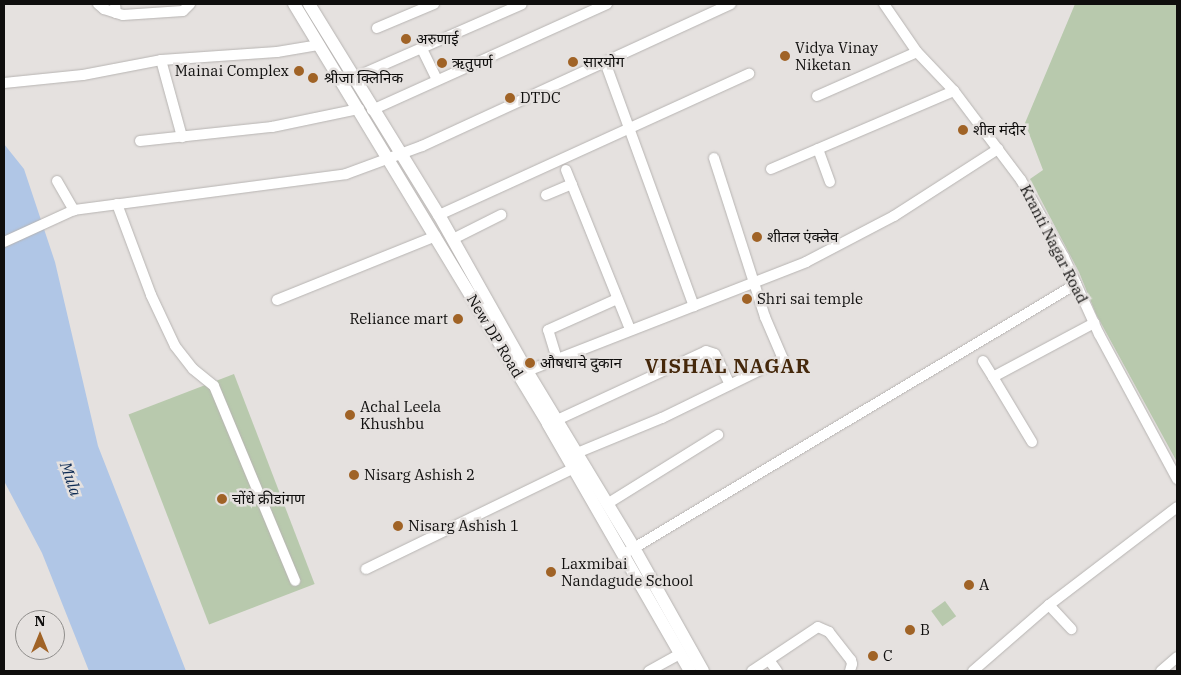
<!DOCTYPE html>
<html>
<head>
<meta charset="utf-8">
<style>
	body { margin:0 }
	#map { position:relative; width:1181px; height:675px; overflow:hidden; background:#e5e1df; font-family:"IBM Plex Serif","Noto Sans Devanagari",serif }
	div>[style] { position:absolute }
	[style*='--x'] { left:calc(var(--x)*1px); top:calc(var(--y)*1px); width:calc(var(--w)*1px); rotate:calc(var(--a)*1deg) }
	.green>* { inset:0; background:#b8c9ad; transform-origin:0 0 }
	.water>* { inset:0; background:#b0c6e6 }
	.roads { filter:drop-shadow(0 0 1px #b7b4b2) drop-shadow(0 0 1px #b7b4b2) }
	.minor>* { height:10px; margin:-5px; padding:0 5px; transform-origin:5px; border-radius:5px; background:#fff }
	.major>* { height:12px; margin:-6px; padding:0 6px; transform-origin:6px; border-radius:6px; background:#fff }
	.dots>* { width:14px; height:14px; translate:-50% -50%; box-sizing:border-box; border:2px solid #e5e1df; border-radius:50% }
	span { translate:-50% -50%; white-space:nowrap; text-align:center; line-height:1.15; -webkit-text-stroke:5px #e5e1df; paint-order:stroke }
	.poi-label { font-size:15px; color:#0f0e0d }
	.left { translate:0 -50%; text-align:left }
	.right { translate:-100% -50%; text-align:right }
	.street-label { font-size:15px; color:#0f0e0d }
	.water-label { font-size:16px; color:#0e2b53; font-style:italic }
	.district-label { font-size:20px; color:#45280b; font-weight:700; letter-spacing:1px }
	.frame { position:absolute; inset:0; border:5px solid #0f0e0d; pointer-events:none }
	.north { position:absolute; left:15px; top:610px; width:50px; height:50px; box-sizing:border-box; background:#e5e1df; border:1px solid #8f8d8b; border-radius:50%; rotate:0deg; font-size:14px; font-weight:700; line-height:20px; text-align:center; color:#0f0e0d }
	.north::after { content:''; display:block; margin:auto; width:18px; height:22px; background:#a06326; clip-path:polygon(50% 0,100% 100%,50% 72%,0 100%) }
</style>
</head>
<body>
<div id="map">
	<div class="green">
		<div style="clip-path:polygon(1075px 4px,1177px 4px,1177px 462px,1096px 314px,1079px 272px,1030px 179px,1043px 170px,1025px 123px)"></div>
		<div style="left:234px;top:374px;width:225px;height:113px;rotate:69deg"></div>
		<div style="left:945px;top:601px;width:19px;height:17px;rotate:54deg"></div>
	</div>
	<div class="water">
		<div style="clip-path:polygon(4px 144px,24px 169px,55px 262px,98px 446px,186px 671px,89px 671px,42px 553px,4px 481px)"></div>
	</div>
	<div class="roads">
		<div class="minor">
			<div style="--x:98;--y:4;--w:8;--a:40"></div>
			<div style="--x:104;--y:9;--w:13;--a:18"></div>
			<div style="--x:115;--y:4;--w:9;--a:84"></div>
			<div style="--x:116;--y:13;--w:7;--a:16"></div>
			<div style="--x:123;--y:15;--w:60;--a:-3.8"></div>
			<div style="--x:183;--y:11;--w:10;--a:-45"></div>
			<div style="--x:884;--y:4;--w:58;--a:55.5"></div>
			<div style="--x:917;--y:52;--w:54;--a:46.5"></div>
			<div style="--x:954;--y:91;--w:111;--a:53"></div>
			<div style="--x:1021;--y:180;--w:88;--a:60.8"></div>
			<div style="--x:1064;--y:257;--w:85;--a:65.6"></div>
			<div style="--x:1099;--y:334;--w:165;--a:61.7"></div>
			<div style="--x:377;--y:28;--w:62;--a:-22.8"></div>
			<div style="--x:422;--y:49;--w:34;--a:64"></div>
			<div style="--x:161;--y:60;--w:80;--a:74.7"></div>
			<div style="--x:605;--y:62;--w:260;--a:70"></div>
			<div style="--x:353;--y:78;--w:184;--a:-23.6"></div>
			<div style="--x:4;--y:83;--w:79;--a:-5.8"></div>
			<div style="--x:83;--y:75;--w:79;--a:-10.9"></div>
			<div style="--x:161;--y:60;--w:116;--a:-3.9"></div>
			<div style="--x:277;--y:52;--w:43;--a:-9.5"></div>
			<div style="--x:817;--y:96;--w:109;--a:-23.7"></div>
			<div style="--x:372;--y:110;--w:258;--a:-24.3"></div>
			<div style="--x:140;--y:141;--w:133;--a:-6.1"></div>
			<div style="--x:272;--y:127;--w:89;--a:-11.7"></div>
			<div style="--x:818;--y:149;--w:35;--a:70"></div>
			<div style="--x:771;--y:169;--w:199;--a:-23.1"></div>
			<div style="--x:566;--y:170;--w:171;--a:68.1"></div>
			<div style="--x:57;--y:181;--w:34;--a:60"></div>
			<div style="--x:546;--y:195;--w:28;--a:-23"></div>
			<div style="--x:117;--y:204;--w:97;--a:69.5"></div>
			<div style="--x:151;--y:295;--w:56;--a:64.8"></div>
			<div style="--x:175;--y:346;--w:29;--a:52"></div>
			<div style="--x:193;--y:369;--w:27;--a:39"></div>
			<div style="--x:214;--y:386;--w:211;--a:67.4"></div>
			<div style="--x:439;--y:215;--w:341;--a:-24.5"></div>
			<div style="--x:453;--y:239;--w:54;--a:-26.6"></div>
			<div style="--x:4;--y:242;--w:77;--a:-24.6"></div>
			<div style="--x:74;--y:210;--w:274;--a:-7.5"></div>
			<div style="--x:346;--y:174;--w:81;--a:-20.2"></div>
			<div style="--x:422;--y:146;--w:340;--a:-24.7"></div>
			<div style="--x:277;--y:300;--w:171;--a:-21.9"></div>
			<div style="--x:557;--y:359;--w:30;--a:-107"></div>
			<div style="--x:548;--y:330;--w:76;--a:-24.2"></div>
			<div style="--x:983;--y:361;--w:19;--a:58"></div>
			<div style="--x:527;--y:371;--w:300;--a:-21.3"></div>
			<div style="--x:806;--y:262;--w:99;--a:-27.6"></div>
			<div style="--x:894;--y:216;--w:124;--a:-32.8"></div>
			<div style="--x:557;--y:420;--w:164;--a:-24.8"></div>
			<div style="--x:706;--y:351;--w:9;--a:18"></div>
			<div style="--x:715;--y:354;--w:34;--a:64"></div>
			<div style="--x:1032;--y:442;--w:76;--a:-121"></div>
			<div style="--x:993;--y:377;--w:115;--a:-28.1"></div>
			<div style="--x:577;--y:453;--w:92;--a:-22.4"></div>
			<div style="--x:662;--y:418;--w:135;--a:-26"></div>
			<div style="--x:783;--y:359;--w:46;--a:-113.2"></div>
			<div style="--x:765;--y:317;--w:167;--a:-107.8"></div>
			<div style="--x:607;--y:504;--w:131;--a:-31.9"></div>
			<div style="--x:629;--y:551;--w:521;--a:-30.85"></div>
			<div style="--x:366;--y:569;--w:231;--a:-25.9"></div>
			<div style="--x:1049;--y:605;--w:33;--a:47"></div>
			<div style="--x:769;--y:660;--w:14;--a:54"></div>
			<div style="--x:649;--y:671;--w:35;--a:-29"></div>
			<div style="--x:752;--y:671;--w:79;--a:-33.7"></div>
			<div style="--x:818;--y:627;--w:12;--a:24"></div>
			<div style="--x:829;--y:632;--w:36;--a:52"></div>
			<div style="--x:851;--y:660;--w:4;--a:76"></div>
			<div style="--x:852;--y:664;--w:7;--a:106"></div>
			<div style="--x:973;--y:671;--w:101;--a:-41"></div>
			<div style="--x:1049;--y:605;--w:161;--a:-37.4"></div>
			<div style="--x:1161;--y:671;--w:21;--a:-41"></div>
		</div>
		<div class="major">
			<div style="--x:294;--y:4;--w:491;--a:58.8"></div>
			<div style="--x:548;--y:424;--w:285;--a:60.1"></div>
			<div style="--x:309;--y:4;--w:248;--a:58.4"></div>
			<div style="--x:439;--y:215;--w:179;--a:60.6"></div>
			<div style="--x:527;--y:371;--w:207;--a:58.8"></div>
			<div style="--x:634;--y:548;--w:141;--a:60.7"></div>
		</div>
	</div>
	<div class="dots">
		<div style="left:406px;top:39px;background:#a06326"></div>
		<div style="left:785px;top:56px;background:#a06326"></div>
		<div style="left:573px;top:62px;background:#a06326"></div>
		<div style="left:442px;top:63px;background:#a06326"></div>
		<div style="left:299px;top:71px;background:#a06326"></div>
		<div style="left:313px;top:78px;background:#a06326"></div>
		<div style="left:510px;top:98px;background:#a06326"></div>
		<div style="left:963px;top:130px;background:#a06326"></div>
		<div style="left:757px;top:237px;background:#a06326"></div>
		<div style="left:747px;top:299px;background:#a06326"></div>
		<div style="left:458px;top:319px;background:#a06326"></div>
		<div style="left:530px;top:363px;background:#a06326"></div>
		<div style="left:350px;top:415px;background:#a06326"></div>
		<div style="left:354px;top:475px;background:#a06326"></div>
		<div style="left:222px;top:499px;background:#a06326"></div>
		<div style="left:398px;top:526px;background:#a06326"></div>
		<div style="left:551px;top:572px;background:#a06326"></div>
		<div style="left:969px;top:585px;background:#a06326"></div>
		<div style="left:910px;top:630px;background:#a06326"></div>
		<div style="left:873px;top:656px;background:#a06326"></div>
	</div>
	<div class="poi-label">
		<span class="left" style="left:416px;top:39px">अरुणाई</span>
		<span class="left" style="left:795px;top:56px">Vidya Vinay<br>Niketan</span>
		<span class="left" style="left:583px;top:62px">सारयोग</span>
		<span class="left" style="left:452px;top:63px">ऋतुपर्ण</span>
		<span class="right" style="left:289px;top:71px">Mainai Complex</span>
		<span class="left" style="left:324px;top:78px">श्रीजा क्लिनिक</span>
		<span class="left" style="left:520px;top:98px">DTDC</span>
		<span class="left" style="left:973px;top:130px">शीव मंदीर</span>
		<span class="left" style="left:767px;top:237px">शीतल एंक्लेव</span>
		<span class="left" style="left:757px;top:299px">Shri sai temple</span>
		<span class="right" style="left:448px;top:319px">Reliance mart</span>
		<span class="left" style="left:540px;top:363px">औषधाचे दुकान</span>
		<span class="left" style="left:360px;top:415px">Achal Leela<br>Khushbu</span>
		<span class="left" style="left:364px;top:475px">Nisarg Ashish 2</span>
		<span class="left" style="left:232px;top:499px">चोंधे क्रीडांगण</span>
		<span class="left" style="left:408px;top:526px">Nisarg Ashish 1</span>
		<span class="left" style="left:561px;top:572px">Laxmibai<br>Nandagude School</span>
		<span class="left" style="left:979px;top:585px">A</span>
		<span class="left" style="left:920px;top:630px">B</span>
		<span class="left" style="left:883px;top:656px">C</span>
	</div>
	<div class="street-label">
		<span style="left:1054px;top:244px;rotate:63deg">Kranti Nagar Road</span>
		<span style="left:495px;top:336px;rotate:59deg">New DP Road</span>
	</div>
	<div class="water-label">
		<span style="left:71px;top:479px;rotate:71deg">Mula</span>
	</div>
	<div class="district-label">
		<span style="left:728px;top:365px">VISHAL NAGAR</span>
	</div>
	<div class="frame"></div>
	<div class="north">N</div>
</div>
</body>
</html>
